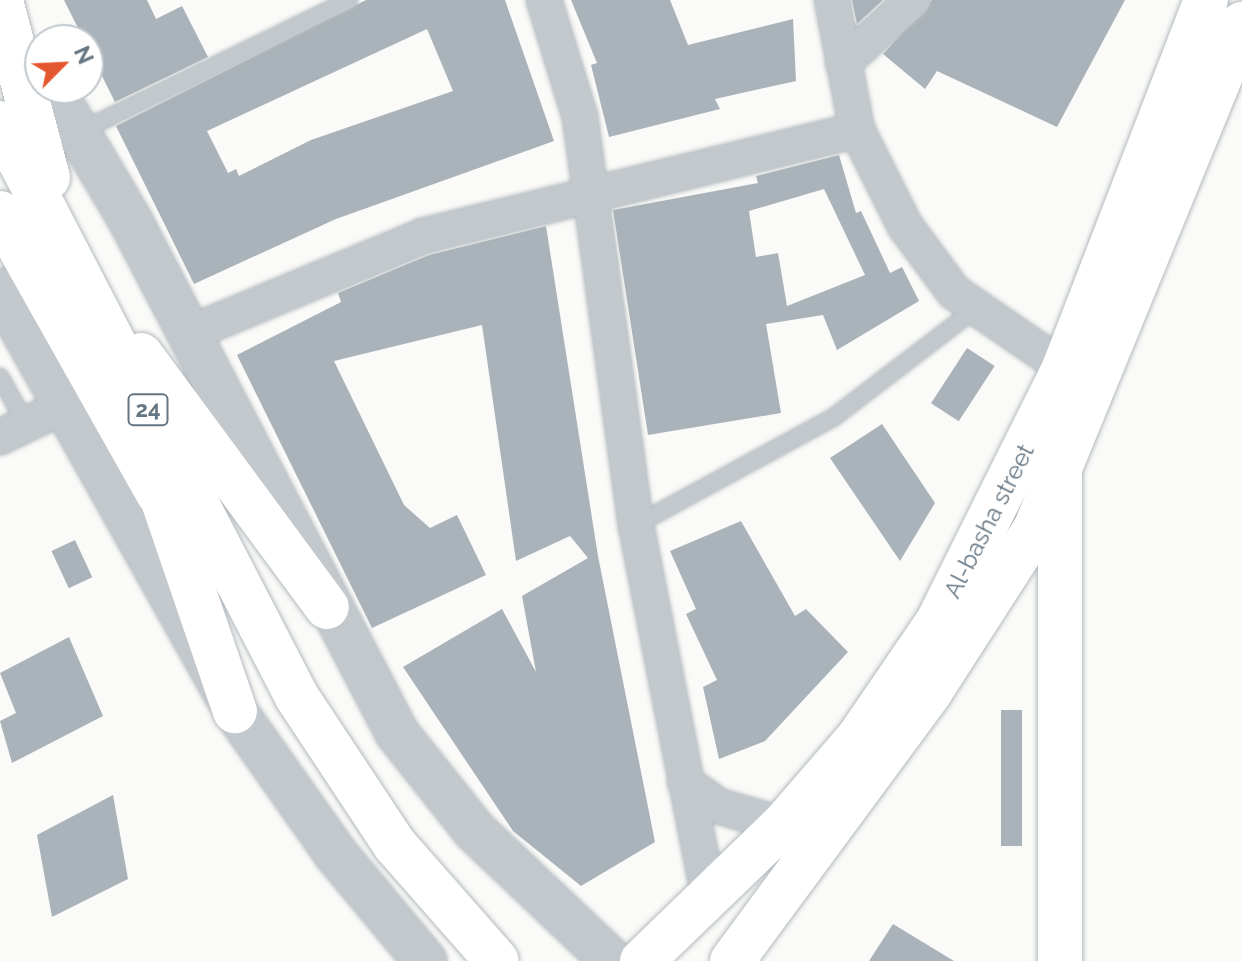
<!DOCTYPE html>
<html>
<head>
<meta charset="utf-8">
<style>
	body { margin:0 }
	#map { position:relative; width:1242px; height:961px; overflow:hidden; background:#fafaf8; font-family:Raleway,sans-serif }
	div>[style] { position:absolute }
	[style*='--x'] { left:calc(var(--x)*1px); top:calc(var(--y)*1px); width:calc(var(--w)*1px); rotate:calc(var(--a)*1deg) }
	.building>* { inset:0; background:#aab3b9; transform-origin:0 0 }
	.roads { filter:drop-shadow(0 0 2px #b3babf) drop-shadow(0 0 2px #b3babf) }
	.service>* { height:16px; margin:-8px; padding:0 8px; transform-origin:8px; border-radius:8px; background:#c3c8cc }
	.minor>* { height:34px; margin:-17px; padding:0 17px; transform-origin:17px; border-radius:17px; background:#c3c8cc }
	.tertiary>* { height:42px; margin:-21px; padding:0 21px; transform-origin:21px; border-radius:21px; background:#c3c8cc }
	.secondary>* { height:44px; margin:-22px; padding:0 22px; transform-origin:22px; border-radius:22px; background:#fff }
	.primary>* { height:44px; margin:-22px; padding:0 22px; transform-origin:22px; border-radius:22px; background:#fff }
	span { translate:-50% -50%; white-space:nowrap; text-align:center; line-height:1.15; -webkit-text-stroke:8px #fff; paint-order:stroke }
	.shield-label span { padding:2px 6px; background:#fff; border:2px solid; border-radius:6px; -webkit-text-stroke-width:0 }
	.shield-label { font-size:22px; color:#657683; font-weight:700 }
	.street-label { font-size:24px; color:#657683 }
	.north { position:absolute; left:24px; top:24px; width:80px; height:80px; box-sizing:border-box; background:#fff; border:2px solid #c1c8cd; border-radius:50%; rotate:66deg; font-size:22px; font-weight:700; line-height:32px; text-align:center; color:#657683 }
	.north::after { content:''; display:block; margin:auto; width:28px; height:36px; background:#e4572e; clip-path:polygon(50% 0,100% 100%,50% 72%,0 100%) }
</style>
</head>
<body>
<div id="map">
	<div class="building">
		<div style="clip-path:polygon(64px 0,147px 0,156px 19px,182px 6px,208px 57px,115px 102px)"></div>
		<div style="clip-path:polygon(evenodd,366px 0,505px 0,554px 141px,336px 219px,194px 284px,116px 126px,366px 0,427px 29px,453px 91px,311px 140px,239px 176px,236px 169px,228px 173px,207px 131px,427px 29px)"></div>
		<div style="clip-path:polygon(571px 0,670px 0,688px 45px,793px 19px,796px 81px,715px 99px,720px 109px,609px 137px,591px 65px,597px 63px)"></div>
		<div style="clip-path:polygon(852px 0,883px 0,857px 24px)"></div>
		<div style="clip-path:polygon(932px 0,1125px 0,1057px 127px,937px 71px,925px 89px,883px 54px)"></div>
		<div style="clip-path:polygon(evenodd,839px 155px,856px 213px,861px 211px,890px 273px,902px 267px,919px 301px,837px 350px,823px 315px,766px 324px,781px 413px,648px 435px,613px 210px,758px 183px,756px 176px,839px 155px,824px 189px,865px 275px,787px 306px,778px 253px,756px 257px,749px 211px,824px 189px)"></div>
		<div style="clip-path:polygon(546px 226px,598px 556px,655px 842px,581px 886px,513px 831px,403px 667px,502px 609px,536px 672px,522px 596px,588px 558px,570px 536px,516px 561px,482px 325px,334px 361px,404px 505px,430px 528px,457px 515px,486px 575px,372px 628px,237px 355px,341px 302px,338px 293px,429px 255px)"></div>
		<div style="left:967px;top:348px;width:33px;height:66px;rotate:33deg"></div>
		<div style="clip-path:polygon(882px 424px,935px 503px,900px 561px,830px 458px)"></div>
		<div style="clip-path:polygon(741px 521px,795px 616px,806px 609px,848px 652px,765px 741px,719px 759px,703px 687px,717px 680px,686px 614px,696px 609px,670px 551px)"></div>
		<div style="left:75px;top:540px;width:41px;height:26px;rotate:65deg"></div>
		<div style="clip-path:polygon(69px 637px,103px 716px,12px 763px,0 721px,16px 713px,0 673px)"></div>
		<div style="left:1001px;top:710px;width:21px;height:136px"></div>
		<div style="clip-path:polygon(113px 795px,128px 879px,52px 917px,37px 835px)"></div>
		<div style="clip-path:polygon(893px 924px,954px 961px,869px 961px)"></div>
	</div>
	<div class="roads">
		<div class="service">
			<div style="--x:81;--y:131;--w:298;--a:-26"></div>
			<div style="--x:0;--y:377;--w:54;--a:61"></div>
			<div style="--x:636;--y:525;--w:226;--a:-28.6"></div>
			<div style="--x:834;--y:417;--w:176;--a:-37.4"></div>
		</div>
		<div class="minor">
			<div style="--x:544;--y:0;--w:122;--a:72.9"></div>
			<div style="--x:580;--y:117;--w:412;--a:82.2"></div>
			<div style="--x:636;--y:525;--w:379;--a:78.9"></div>
			<div style="--x:832;--y:0;--w:132;--a:79.1"></div>
			<div style="--x:857;--y:130;--w:107;--a:63.4"></div>
			<div style="--x:905;--y:226;--w:82;--a:53.4"></div>
			<div style="--x:954;--y:292;--w:134;--a:34.6"></div>
			<div style="--x:843;--y:63;--w:94;--a:-42"></div>
			<div style="--x:188;--y:334;--w:255;--a:-22.6"></div>
			<div style="--x:423;--y:236;--w:447;--a:-13.7"></div>
			<div style="--x:0;--y:437;--w:71;--a:-25.8"></div>
			<div style="--x:685;--y:782;--w:41;--a:36"></div>
			<div style="--x:718;--y:806;--w:68;--a:16.3"></div>
		</div>
		<div class="tertiary">
			<div style="--x:52;--y:88;--w:153;--a:59.4"></div>
			<div style="--x:130;--y:220;--w:578;--a:62.5"></div>
			<div style="--x:397;--y:733;--w:125;--a:51.5"></div>
			<div style="--x:475;--y:831;--w:189;--a:43.5"></div>
			<div style="--x:0;--y:290;--w:482;--a:60.8"></div>
			<div style="--x:235;--y:711;--w:174;--a:54.8"></div>
			<div style="--x:335;--y:853;--w:141;--a:50.2"></div>
		</div>
		<div class="secondary">
			<div style="--x:642;--y:961;--w:196;--a:-44"></div>
			<div style="--x:783;--y:825;--w:116;--a:-49.2"></div>
			<div style="--x:859;--y:737;--w:140;--a:-55.7"></div>
			<div style="--x:938;--y:621;--w:283;--a:-63.5"></div>
			<div style="--x:1064;--y:368;--w:394;--a:-68.9"></div>
			<div style="--x:732;--y:961;--w:334;--a:-53.6"></div>
			<div style="--x:930;--y:692;--w:194;--a:-57.2"></div>
			<div style="--x:1035;--y:529;--w:546;--a:-67.71"></div>
		</div>
		<div class="primary">
			<div style="--x:1;--y:1;--w:183;--a:75.1"></div>
			<div style="--x:0;--y:123;--w:646;--a:62.64"></div>
			<div style="--x:297;--y:697;--w:178;--a:56.5"></div>
			<div style="--x:395;--y:845;--w:154;--a:48.7"></div>
			<div style="--x:0;--y:213;--w:322;--a:60.6"></div>
			<div style="--x:141;--y:355;--w:313;--a:53.6"></div>
			<div style="--x:1060;--y:467;--w:494;--a:90"></div>
			<div style="--x:164;--y:504;--w:219;--a:71.1"></div>
		</div>
	</div>
	<div class="shield-label">
		<span style="left:148px;top:410px">24</span>
	</div>
	<div class="street-label">
		<span style="left:989px;top:521px;rotate:-63deg">Al-basha street</span>
	</div>
	<div class="north">N</div>
</div>
</body>
</html>
